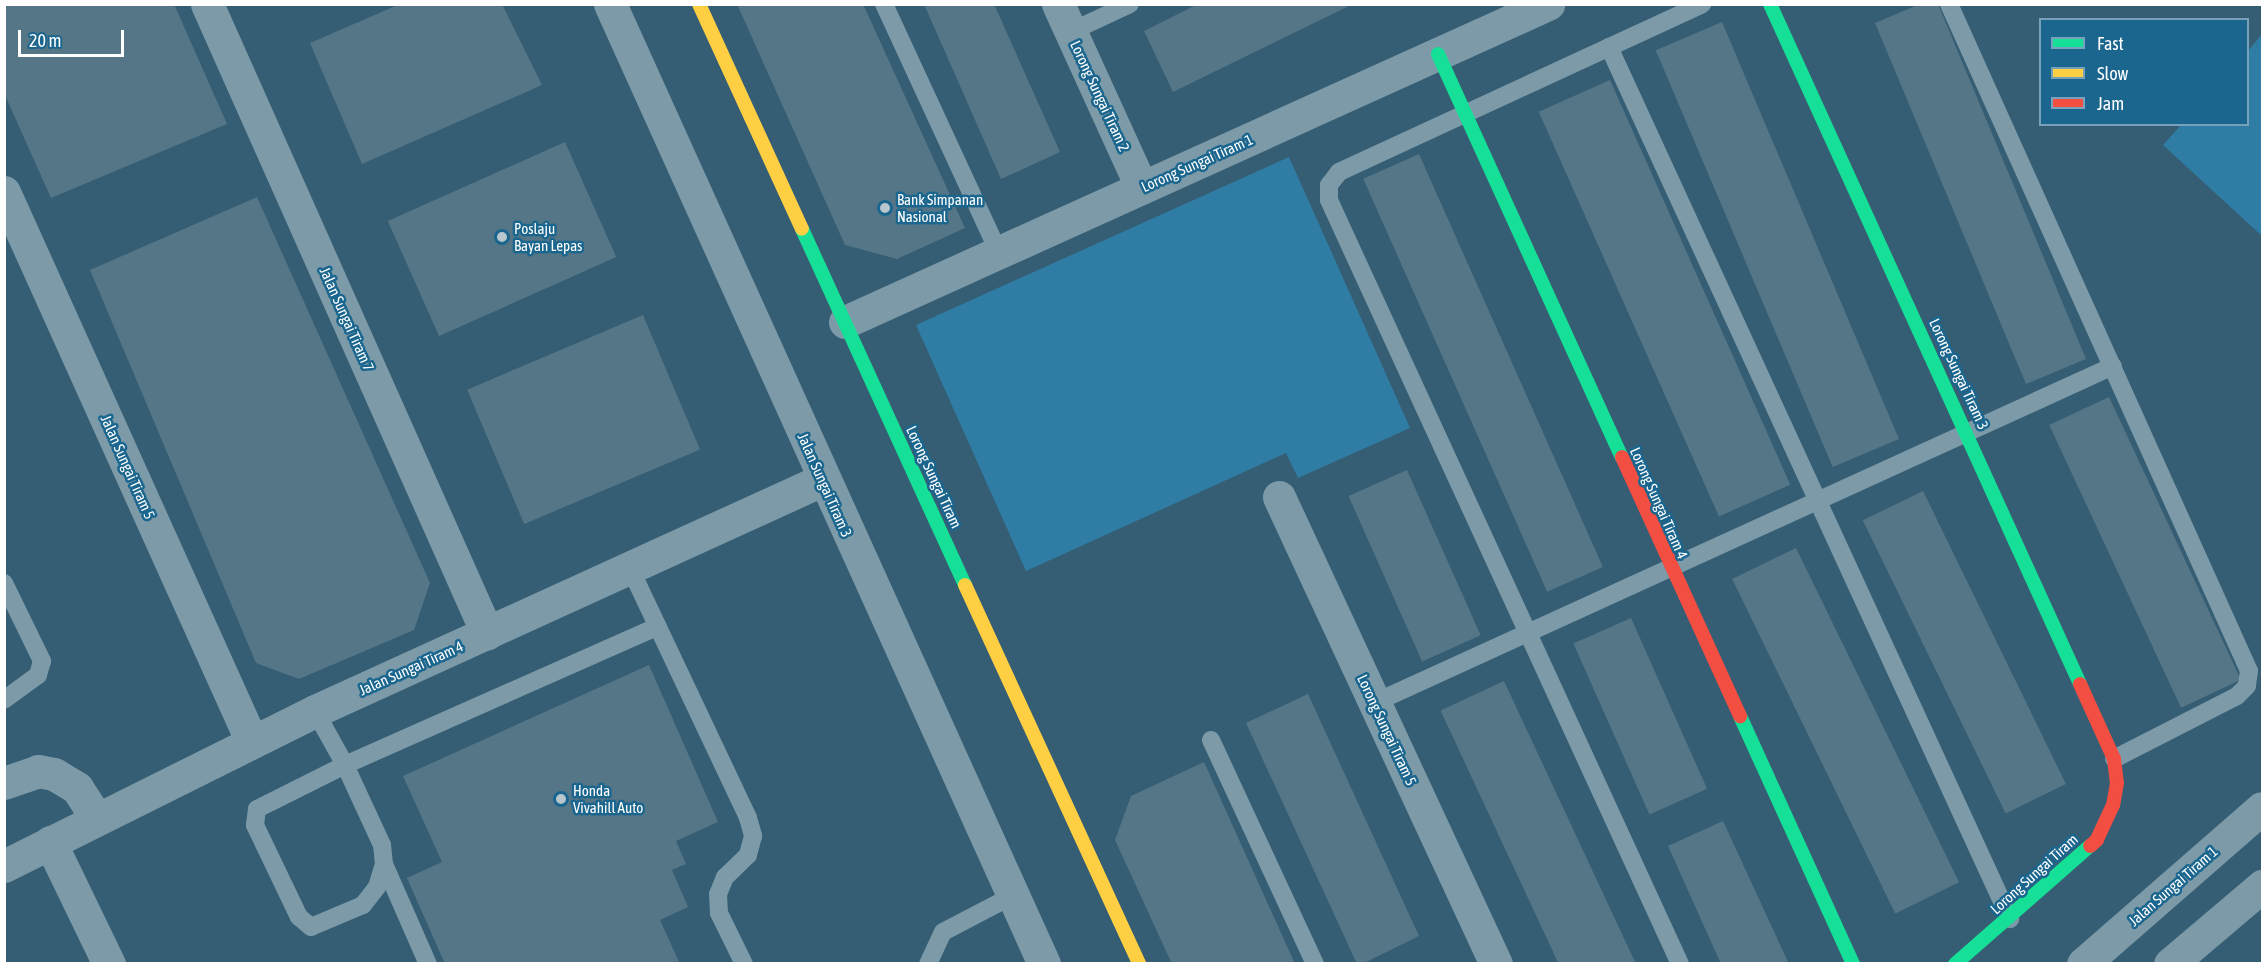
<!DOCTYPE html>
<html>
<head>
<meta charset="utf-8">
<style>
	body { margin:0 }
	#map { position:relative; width:2267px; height:968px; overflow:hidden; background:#355e74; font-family:"Asap Condensed",sans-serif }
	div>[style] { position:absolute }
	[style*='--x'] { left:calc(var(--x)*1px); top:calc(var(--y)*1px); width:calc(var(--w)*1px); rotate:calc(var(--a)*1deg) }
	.green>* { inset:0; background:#2f7da4 }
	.building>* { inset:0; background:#557687; transform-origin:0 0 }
	.lane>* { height:18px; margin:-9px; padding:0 9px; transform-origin:9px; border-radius:9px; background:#7c9aa7 }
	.street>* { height:33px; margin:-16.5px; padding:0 16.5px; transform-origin:16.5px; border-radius:16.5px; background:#7c9aa7 }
	.fast>* { height:14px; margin:-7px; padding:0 7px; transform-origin:7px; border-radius:7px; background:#16e098 }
	.slow>* { height:14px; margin:-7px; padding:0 7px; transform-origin:7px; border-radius:7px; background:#ffcf43 }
	.jam>* { height:14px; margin:-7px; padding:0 7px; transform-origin:7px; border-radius:7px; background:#f24e42 }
	.dots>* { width:16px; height:16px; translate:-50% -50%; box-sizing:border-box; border:3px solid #1b668e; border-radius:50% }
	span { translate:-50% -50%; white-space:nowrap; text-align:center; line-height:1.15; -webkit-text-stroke:5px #1b668e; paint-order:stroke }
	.street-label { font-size:15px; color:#fff }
	.poi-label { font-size:15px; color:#fff }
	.left { translate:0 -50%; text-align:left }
	.frame { position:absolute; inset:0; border:6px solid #fff; pointer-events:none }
	.legend { position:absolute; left:2039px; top:18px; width:210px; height:108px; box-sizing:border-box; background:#1b668e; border:2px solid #76a3bb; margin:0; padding:8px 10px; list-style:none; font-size:18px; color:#fff }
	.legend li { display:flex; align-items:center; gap:12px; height:30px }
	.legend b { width:30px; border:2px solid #76a3bb }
	.scale { position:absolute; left:18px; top:30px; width:106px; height:27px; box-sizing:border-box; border:3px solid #fff; border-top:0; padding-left:8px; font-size:18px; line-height:21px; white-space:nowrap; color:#fff; -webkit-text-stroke:4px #1b668e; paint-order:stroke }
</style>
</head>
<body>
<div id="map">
	<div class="green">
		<div style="clip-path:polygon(2262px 34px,2262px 236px,2163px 145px,2181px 125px,2248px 124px,2248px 51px)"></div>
		<div style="clip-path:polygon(1289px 157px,1410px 428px,1298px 478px,1286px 453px,1026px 571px,916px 325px)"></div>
	</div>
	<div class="building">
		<div style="clip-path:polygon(4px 4px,174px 4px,227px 124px,51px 198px,4px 93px)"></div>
		<div style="clip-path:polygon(400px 4px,502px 4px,542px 85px,362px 164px,310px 43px)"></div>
		<div style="clip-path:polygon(737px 4px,863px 4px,965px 228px,897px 259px,845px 245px)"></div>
		<div style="clip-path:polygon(924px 4px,994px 4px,1060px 152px,1001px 179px)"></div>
		<div style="clip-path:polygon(1198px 4px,1353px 4px,1173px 92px,1144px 31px)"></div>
		<div style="clip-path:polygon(1920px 4px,1938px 4px,2086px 359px,2026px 384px,1875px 23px)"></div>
		<div style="left:1722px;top:22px;width:453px;height:72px;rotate:67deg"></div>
		<div style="left:1610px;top:80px;width:443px;height:78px;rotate:66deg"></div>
		<div style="left:565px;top:142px;width:126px;height:194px;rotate:66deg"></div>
		<div style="left:1419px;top:154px;width:452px;height:61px;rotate:66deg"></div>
		<div style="clip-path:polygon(257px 197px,430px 583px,414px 630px,299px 679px,256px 663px,90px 270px)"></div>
		<div style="left:643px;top:315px;width:146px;height:191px;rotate:67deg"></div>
		<div style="left:2109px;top:397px;width:312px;height:66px;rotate:65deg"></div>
		<div style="left:1407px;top:470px;width:181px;height:64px;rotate:66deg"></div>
		<div style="left:1923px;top:491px;width:326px;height:67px;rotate:64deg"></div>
		<div style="left:1796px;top:548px;width:372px;height:71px;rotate:64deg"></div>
		<div style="left:1631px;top:618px;width:187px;height:63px;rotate:66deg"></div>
		<div style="clip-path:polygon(649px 665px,718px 822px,676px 841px,686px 864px,672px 870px,688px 907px,660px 920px,680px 964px,445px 964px,407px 878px,442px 862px,403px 776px)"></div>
		<div style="left:1504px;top:681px;width:312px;height:70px;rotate:65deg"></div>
		<div style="clip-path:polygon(1308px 694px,1419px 936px,1362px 964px,1357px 964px,1246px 723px)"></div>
		<div style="clip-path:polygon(1204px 762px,1295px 964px,1172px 964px,1115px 840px,1131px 796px)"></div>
		<div style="clip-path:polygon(1723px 821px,1789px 964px,1721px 964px,1668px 846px)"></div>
	</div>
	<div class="lane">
		<div style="--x:884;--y:4;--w:274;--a:65.2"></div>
		<div style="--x:1949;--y:4;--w:731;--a:65.78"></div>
		<div style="--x:2249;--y:671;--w:15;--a:98"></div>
		<div style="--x:2247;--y:686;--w:14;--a:135"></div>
		<div style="--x:2237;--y:696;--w:138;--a:152.9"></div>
		<div style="--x:1070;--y:32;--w:66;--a:-25"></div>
		<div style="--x:1609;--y:47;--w:960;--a:65.3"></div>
		<div style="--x:630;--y:568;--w:276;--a:64.7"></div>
		<div style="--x:748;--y:818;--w:19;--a:74"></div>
		<div style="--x:753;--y:836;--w:20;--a:105"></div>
		<div style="--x:748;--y:855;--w:32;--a:136"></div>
		<div style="--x:725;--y:877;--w:18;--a:112"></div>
		<div style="--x:718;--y:894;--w:19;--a:87"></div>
		<div style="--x:719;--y:913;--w:57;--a:63.9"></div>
		<div style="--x:4;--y:583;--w:87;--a:64"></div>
		<div style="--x:42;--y:661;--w:15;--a:106"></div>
		<div style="--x:38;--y:675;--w:42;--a:143.7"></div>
		<div style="--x:1374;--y:703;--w:812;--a:-24.51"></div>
		<div style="--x:315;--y:711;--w:62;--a:60.9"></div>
		<div style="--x:345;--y:765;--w:88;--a:65.2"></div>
		<div style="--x:382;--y:845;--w:19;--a:84"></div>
		<div style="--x:384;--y:864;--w:24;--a:107"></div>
		<div style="--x:377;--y:887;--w:23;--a:128"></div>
		<div style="--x:363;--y:905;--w:56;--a:157.1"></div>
		<div style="--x:311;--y:927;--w:16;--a:-140"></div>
		<div style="--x:299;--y:917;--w:102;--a:-115.6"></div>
		<div style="--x:255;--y:825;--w:16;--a:-83"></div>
		<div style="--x:257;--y:809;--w:98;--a:-26.6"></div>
		<div style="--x:345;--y:765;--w:342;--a:-23.9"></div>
		<div style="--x:1211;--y:740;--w:247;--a:65.1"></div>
		<div style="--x:384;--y:864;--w:109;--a:66.3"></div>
		<div style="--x:928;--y:964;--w:35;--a:-65"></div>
		<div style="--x:943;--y:932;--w:78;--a:-27.6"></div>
		<div style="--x:1680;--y:964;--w:841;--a:-114.68"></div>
		<div style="--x:1329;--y:200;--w:15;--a:-90"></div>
		<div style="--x:1329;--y:185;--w:16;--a:-52"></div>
		<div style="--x:1339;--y:172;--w:400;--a:-24.8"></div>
	</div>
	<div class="street">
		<div style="--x:207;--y:4;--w:689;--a:66"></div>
		<div style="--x:610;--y:4;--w:1054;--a:65.67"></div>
		<div style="--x:1058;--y:4;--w:202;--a:65.5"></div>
		<div style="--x:4;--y:192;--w:603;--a:65.73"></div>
		<div style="--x:845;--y:322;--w:772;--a:-24.34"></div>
		<div style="--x:1279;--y:497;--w:515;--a:65.08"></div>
		<div style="--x:4;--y:783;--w:36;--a:-19"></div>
		<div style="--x:38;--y:771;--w:16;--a:11"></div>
		<div style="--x:54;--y:774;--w:27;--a:31"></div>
		<div style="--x:77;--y:788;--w:35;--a:57"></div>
		<div style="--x:50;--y:842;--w:136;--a:64.2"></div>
		<div style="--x:4;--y:866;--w:347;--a:-26.5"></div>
		<div style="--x:315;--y:711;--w:557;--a:-24.5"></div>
		<div style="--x:2083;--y:964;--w:237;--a:-41.1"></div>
		<div style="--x:2170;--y:964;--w:121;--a:-40.3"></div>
	</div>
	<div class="fast">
		<div style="--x:1770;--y:4;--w:747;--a:65.49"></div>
		<div style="--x:1438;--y:54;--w:443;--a:65.5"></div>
		<div style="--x:802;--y:229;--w:392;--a:65.4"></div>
		<div style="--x:1740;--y:716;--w:273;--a:65.5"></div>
		<div style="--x:1955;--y:964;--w:179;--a:-41.2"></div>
	</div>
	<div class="slow">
		<div style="--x:699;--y:4;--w:247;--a:65.4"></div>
		<div style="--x:965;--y:585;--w:417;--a:65.3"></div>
	</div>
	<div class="jam">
		<div style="--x:1622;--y:457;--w:285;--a:65.5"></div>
		<div style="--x:2080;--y:684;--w:82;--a:65.6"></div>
		<div style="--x:2114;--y:759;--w:24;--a:83"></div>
		<div style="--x:2117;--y:783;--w:22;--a:100"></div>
		<div style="--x:2113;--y:805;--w:38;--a:115"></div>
		<div style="--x:2097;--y:840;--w:9;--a:139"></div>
	</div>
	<div class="dots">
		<div style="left:885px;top:208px;background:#b8c7ce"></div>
		<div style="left:502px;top:237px;background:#b8c7ce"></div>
		<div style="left:561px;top:799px;background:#b8c7ce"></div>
	</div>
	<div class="street-label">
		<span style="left:1100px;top:96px;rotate:65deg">Lorong Sungai Tiram 2</span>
		<span style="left:1197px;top:163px;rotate:-24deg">Lorong Sungai Tiram 1</span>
		<span style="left:347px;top:319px;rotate:66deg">Jalan Sungai Tiram 7</span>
		<span style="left:1959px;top:374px;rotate:65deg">Lorong Sungai Tiram 3</span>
		<span style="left:128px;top:467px;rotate:66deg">Jalan Sungai Tiram 5</span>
		<span style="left:934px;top:477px;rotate:65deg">Lorong Sungai Tiram</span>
		<span style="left:825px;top:485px;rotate:66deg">Jalan Sungai Tiram 3</span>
		<span style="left:1659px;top:503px;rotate:66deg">Lorong Sungai Tiram 4</span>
		<span style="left:411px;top:668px;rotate:-24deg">Jalan Sungai Tiram 4</span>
		<span style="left:1387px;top:730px;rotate:65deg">Lorong Sungai Tiram 5</span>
		<span style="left:2034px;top:874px;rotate:-42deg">Lorong Sungai Tiram</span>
		<span style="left:2173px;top:886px;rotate:-41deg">Jalan Sungai Tiram 1</span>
	</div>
	<div class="poi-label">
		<span class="left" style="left:897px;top:208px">Bank Simpanan<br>Nasional</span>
		<span class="left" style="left:514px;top:237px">Poslaju<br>Bayan Lepas</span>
		<span class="left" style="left:573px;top:799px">Honda<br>Vivahill Auto</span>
	</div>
	<div class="frame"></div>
	<ul class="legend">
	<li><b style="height:8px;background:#16e098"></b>Fast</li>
	<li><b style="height:8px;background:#ffcf43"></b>Slow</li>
	<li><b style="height:8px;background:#f24e42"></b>Jam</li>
	</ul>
	<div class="scale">20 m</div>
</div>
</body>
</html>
